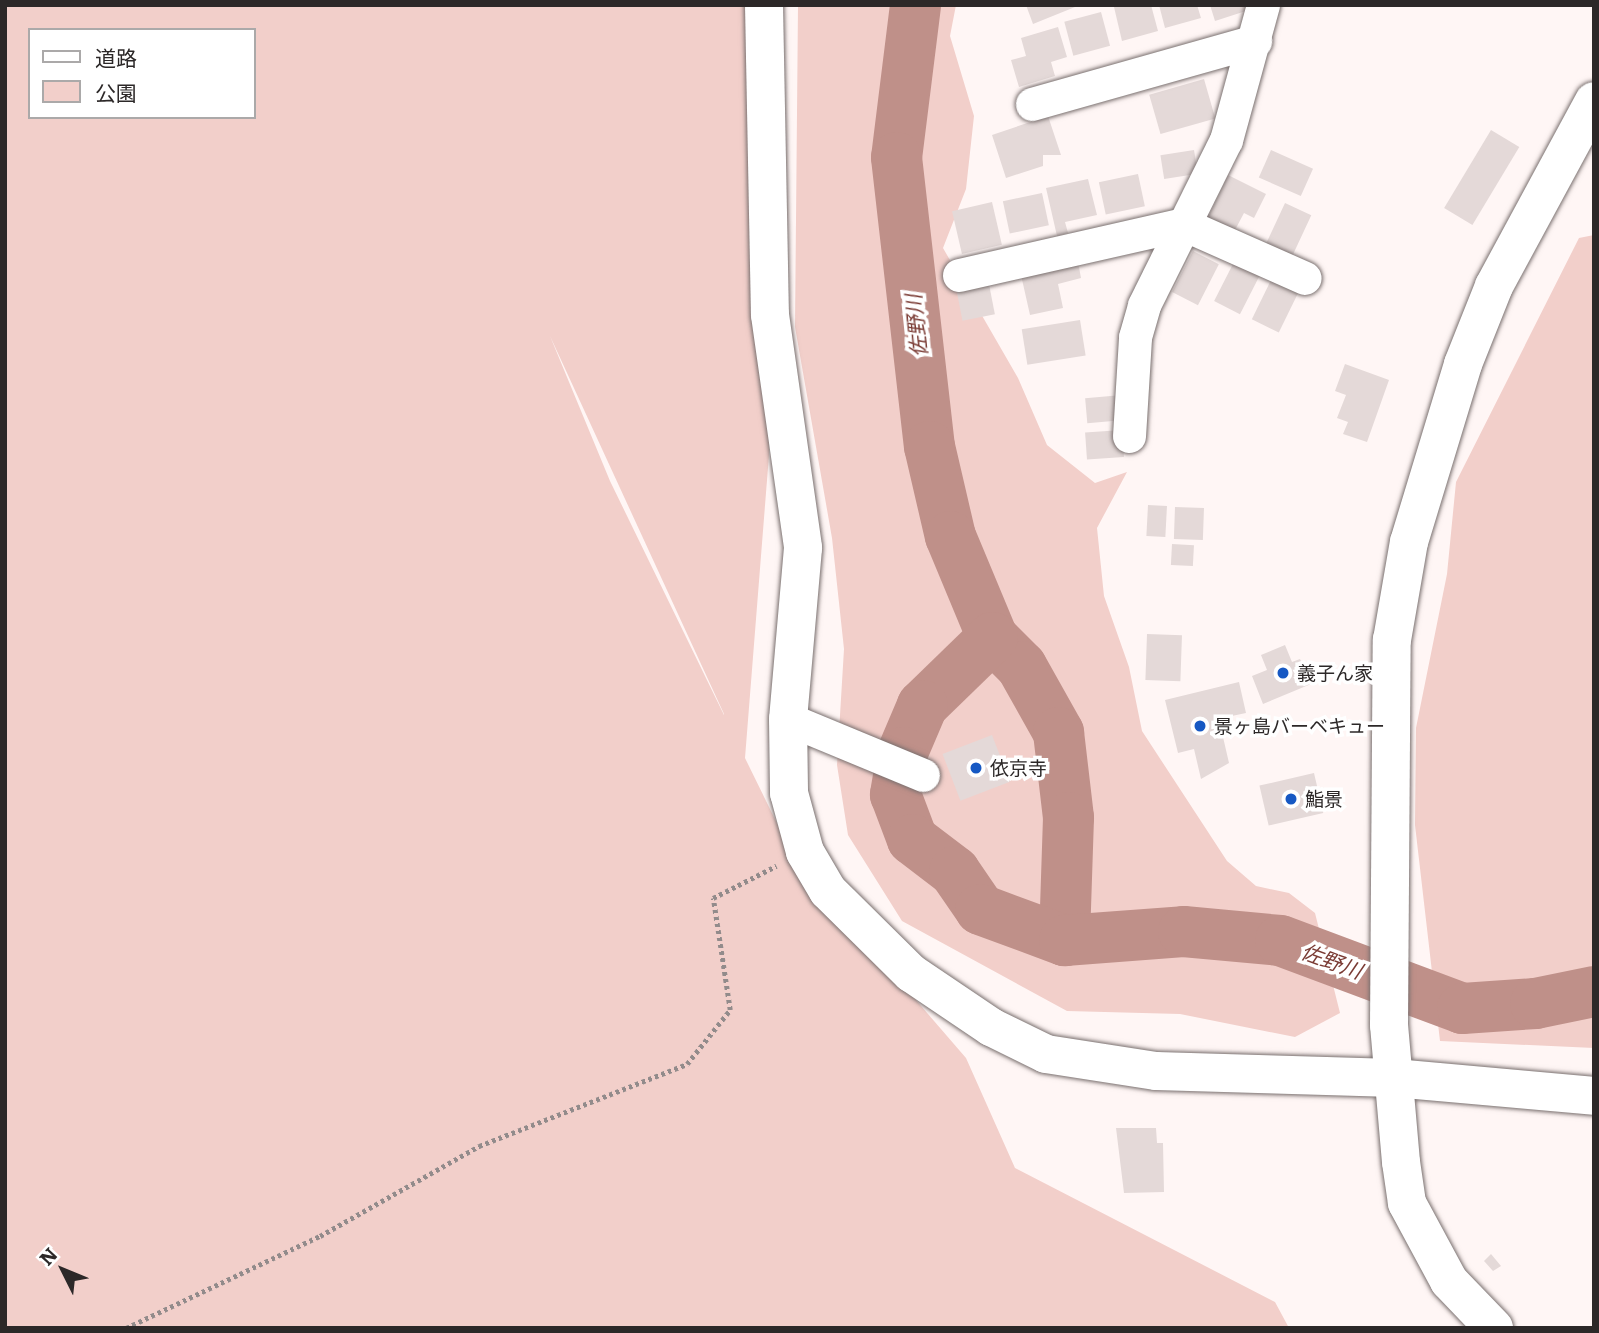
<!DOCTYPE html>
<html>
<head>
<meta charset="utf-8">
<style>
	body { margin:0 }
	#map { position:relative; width:1599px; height:1333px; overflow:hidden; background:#fff6f5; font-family:Literata,"Noto Sans JP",serif }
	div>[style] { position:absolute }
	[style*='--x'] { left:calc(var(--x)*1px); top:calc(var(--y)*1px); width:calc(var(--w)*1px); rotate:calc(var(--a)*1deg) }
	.green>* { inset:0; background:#f2cfca }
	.river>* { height:51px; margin:-25.5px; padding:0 25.5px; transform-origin:25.5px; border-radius:25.5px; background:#bf9089 }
	.building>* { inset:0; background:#e4d9d8; transform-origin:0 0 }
	.path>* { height:4.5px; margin-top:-2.25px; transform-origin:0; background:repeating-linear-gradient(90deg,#928b8b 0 3.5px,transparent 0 7px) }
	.roads { filter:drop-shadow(0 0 2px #7a706f) drop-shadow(0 0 2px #7a706f) }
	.minor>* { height:33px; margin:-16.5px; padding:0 16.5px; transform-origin:16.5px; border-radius:16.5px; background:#fff }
	.tertiary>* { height:38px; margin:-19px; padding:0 19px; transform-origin:19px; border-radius:19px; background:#fff }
	.dots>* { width:19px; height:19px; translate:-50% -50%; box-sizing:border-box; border:4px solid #fff; border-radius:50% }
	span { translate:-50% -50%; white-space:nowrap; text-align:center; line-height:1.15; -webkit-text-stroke:7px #fff; paint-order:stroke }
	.poi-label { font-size:19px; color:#2c2828 }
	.left { translate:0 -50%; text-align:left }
	.water-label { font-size:21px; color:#7a3b34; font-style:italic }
	.frame { position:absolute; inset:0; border:7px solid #2c2828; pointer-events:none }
	.legend { position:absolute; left:28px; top:28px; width:228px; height:91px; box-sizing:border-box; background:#fff; border:2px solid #aba9a9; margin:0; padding:9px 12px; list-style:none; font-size:21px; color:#2c2828 }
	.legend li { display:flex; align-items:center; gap:14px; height:35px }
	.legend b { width:35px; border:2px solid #aba9a9 }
	.north { position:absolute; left:28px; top:1235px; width:70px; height:70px; -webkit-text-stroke:5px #fff; paint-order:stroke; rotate:313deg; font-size:19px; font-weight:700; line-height:28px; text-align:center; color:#2c2828 }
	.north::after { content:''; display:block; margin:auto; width:24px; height:32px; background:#2c2828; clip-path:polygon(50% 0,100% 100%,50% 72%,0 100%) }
</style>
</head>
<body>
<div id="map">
	<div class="green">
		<div style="clip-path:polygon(evenodd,5px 5px,753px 5px,770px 315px,769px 455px,745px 758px,795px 860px,966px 1058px,1015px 1168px,1275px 1302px,1289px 1328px,5px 1328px,5px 5px,30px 30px,254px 30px,254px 117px,30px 117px,30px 30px,5px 5px,550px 336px,724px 714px,724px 715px,610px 481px,550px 336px)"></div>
		<div style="clip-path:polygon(798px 5px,956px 5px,950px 36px,974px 116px,966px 189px,943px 248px,1018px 378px,1047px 445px,1095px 483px,1127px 472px,1097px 528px,1104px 596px,1129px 667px,1142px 731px,1227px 861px,1256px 886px,1289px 893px,1315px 913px,1340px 1013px,1295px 1037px,1180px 1014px,1067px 1011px,902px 921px,848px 835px,837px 765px,844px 649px,832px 538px,795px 327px)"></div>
		<div style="clip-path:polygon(1594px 235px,1594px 1048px,1440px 1041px,1415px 825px,1416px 728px,1447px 574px,1456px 482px,1579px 238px)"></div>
	</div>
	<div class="river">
		<div style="--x:915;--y:5;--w:153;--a:97.1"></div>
		<div style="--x:896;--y:157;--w:291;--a:83.5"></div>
		<div style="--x:929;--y:446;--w:92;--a:76.9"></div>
		<div style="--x:950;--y:536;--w:109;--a:67.4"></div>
		<div style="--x:992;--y:637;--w:41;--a:45"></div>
		<div style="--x:1021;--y:666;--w:76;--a:60.7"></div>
		<div style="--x:1058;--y:732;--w:86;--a:83.3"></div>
		<div style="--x:1068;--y:817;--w:123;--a:91.9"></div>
		<div style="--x:992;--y:637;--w:98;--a:135.8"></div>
		<div style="--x:922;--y:705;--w:51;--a:113.1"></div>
		<div style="--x:902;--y:752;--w:43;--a:99.5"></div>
		<div style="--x:895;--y:794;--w:48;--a:69.3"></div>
		<div style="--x:912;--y:839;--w:53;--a:37.3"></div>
		<div style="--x:954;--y:871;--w:46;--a:55.6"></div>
		<div style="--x:980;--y:909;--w:90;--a:20.3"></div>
		<div style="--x:1064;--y:940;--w:119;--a:-4.3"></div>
		<div style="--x:1183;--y:931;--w:97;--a:5.3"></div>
		<div style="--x:1280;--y:940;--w:194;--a:20.5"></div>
		<div style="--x:1462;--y:1008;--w:73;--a:-3.9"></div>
		<div style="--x:1535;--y:1003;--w:60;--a:-11.5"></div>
	</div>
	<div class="building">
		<div style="clip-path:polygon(1026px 5px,1080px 5px,1033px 24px)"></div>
		<div style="clip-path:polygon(1151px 5px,1158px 31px,1122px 41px,1114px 7px)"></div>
		<div style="clip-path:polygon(1159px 5px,1197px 5px,1201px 18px,1165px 28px)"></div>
		<div style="clip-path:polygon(1210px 5px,1248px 5px,1249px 10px,1215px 21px)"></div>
		<div style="left:1101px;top:12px;width:35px;height:38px;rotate:75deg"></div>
		<div style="clip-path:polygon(1058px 27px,1067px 57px,1051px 62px,1055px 76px,1019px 87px,1011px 60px,1026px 56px,1021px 38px)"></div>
		<div style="left:1204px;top:79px;width:41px;height:57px;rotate:74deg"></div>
		<div style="clip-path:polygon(1048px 116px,1061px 155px,1043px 155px,1043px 166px,1006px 178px,992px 135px)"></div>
		<div style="left:1491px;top:130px;width:33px;height:91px;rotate:31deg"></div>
		<div style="left:1194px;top:150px;width:24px;height:34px;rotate:81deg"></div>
		<div style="left:1271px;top:150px;width:46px;height:30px;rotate:24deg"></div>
		<div style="left:1138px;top:174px;width:33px;height:40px;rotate:78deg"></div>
		<div style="clip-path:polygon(1228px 175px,1266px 194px,1254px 218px,1244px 213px,1235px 230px,1208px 217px)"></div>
		<div style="clip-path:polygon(1088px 179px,1097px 215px,1065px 222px,1068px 233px,1057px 236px,1046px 188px)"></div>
		<div style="left:1042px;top:193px;width:33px;height:40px;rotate:78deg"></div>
		<div style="left:992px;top:202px;width:44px;height:41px;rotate:77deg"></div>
		<div style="left:1285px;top:203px;width:29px;height:46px;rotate:25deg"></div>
		<div style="left:1193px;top:251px;width:29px;height:46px;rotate:27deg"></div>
		<div style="left:1235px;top:260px;width:29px;height:46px;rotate:27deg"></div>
		<div style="clip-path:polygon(1078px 262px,1081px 278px,1058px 284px,1063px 308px,1030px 315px,1021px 275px)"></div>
		<div style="left:1272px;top:278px;width:30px;height:46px;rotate:26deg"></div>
		<div style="left:988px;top:279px;width:36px;height:33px;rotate:79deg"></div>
		<div style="left:1080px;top:320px;width:36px;height:59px;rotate:81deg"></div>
		<div style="clip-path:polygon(1345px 364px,1389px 380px,1367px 442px,1343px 434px,1348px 422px,1337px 418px,1346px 395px,1335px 391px)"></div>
		<div style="left:1122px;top:395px;width:25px;height:37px;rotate:85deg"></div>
		<div style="left:1122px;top:430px;width:27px;height:37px;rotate:86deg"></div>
		<div style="left:1148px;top:505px;width:19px;height:31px;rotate:3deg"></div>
		<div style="left:1175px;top:507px;width:29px;height:32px;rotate:2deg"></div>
		<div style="left:1172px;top:544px;width:22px;height:21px;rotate:3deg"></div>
		<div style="left:1147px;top:634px;width:35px;height:46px;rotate:2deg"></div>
		<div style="clip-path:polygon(1285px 645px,1292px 662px,1300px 659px,1311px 684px,1263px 704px,1252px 676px,1267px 670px,1261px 655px)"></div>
		<div style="clip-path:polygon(1239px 682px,1246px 713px,1227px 717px,1231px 735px,1223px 737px,1229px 763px,1201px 779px,1194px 749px,1178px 753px,1165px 700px)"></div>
		<div style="left:992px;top:735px;width:50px;height:53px;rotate:69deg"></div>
		<div style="left:1314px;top:773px;width:41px;height:56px;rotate:77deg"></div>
		<div style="clip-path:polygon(1116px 1128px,1156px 1128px,1157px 1143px,1163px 1143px,1164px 1192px,1124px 1193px)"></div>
		<div style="clip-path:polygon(1491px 1254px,1501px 1266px,1493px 1271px,1484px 1261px)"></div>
	</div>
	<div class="path">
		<div style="--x:126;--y:1328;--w:215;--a:-25.4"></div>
		<div style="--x:320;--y:1236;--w:183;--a:-29.5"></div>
		<div style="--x:479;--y:1146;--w:224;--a:-21.5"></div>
		<div style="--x:687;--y:1064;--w:69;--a:-51.5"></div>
		<div style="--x:730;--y:1010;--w:113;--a:-98.6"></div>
		<div style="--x:713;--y:898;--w:71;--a:-26.9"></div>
	</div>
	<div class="roads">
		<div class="minor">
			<div style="--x:1032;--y:104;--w:232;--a:-15.8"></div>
			<div style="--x:959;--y:275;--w:230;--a:-12.8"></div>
			<div style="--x:1183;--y:224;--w:133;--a:23.9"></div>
			<div style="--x:1129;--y:436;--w:99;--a:-86.5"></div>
			<div style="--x:1135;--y:337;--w:33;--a:-74"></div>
			<div style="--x:1144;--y:305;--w:184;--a:-63.6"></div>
			<div style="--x:1226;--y:140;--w:140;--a:-74.7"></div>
			<div style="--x:788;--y:719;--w:146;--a:22.5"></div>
		</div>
		<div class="tertiary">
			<div style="--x:764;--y:5;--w:310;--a:88.9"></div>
			<div style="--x:770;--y:315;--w:235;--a:81.9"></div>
			<div style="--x:803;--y:548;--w:172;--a:95"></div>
			<div style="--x:788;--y:719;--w:74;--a:89.2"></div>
			<div style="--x:789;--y:793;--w:61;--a:74.8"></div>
			<div style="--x:805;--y:852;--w:45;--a:59.5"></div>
			<div style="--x:828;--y:891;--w:117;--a:44.7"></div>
			<div style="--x:911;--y:973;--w:97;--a:34"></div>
			<div style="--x:991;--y:1027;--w:61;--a:26.1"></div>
			<div style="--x:1046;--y:1054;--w:111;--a:8.8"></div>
			<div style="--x:1156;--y:1071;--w:238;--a:1.7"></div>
			<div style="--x:1394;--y:1078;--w:201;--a:5.1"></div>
			<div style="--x:1494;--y:1328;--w:65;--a:-133.8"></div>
			<div style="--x:1449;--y:1281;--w:89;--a:-118.3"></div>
			<div style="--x:1407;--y:1203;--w:41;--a:-98.3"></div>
			<div style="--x:1401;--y:1162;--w:138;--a:-95"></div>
			<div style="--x:1389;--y:1025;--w:385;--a:-89.6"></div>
			<div style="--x:1392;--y:640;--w:99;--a:-80.2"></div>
			<div style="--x:1409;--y:542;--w:186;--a:-73.1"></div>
			<div style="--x:1463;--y:364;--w:84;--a:-68.3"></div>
			<div style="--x:1494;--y:286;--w:210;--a:-61.6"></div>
		</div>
	</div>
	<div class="dots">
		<div style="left:1283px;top:673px;background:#1658c3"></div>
		<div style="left:1200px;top:726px;background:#1658c3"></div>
		<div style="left:976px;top:768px;background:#1658c3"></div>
		<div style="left:1291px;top:799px;background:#1658c3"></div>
	</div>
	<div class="poi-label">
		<span class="left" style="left:1297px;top:673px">義子ん家</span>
		<span class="left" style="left:1214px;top:726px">景ヶ島バーベキュー</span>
		<span class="left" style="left:990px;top:768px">依京寺</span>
		<span class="left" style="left:1305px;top:799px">鮨景</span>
	</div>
	<div class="water-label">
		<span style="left:915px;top:326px;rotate:-96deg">佐野川</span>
		<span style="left:1332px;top:960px;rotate:20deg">佐野川</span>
	</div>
	<div class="frame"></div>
	<ul class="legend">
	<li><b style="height:9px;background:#fff"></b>道路</li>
	<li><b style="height:19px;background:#f2cfca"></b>公園</li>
	</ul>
	<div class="north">N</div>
</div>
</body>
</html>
